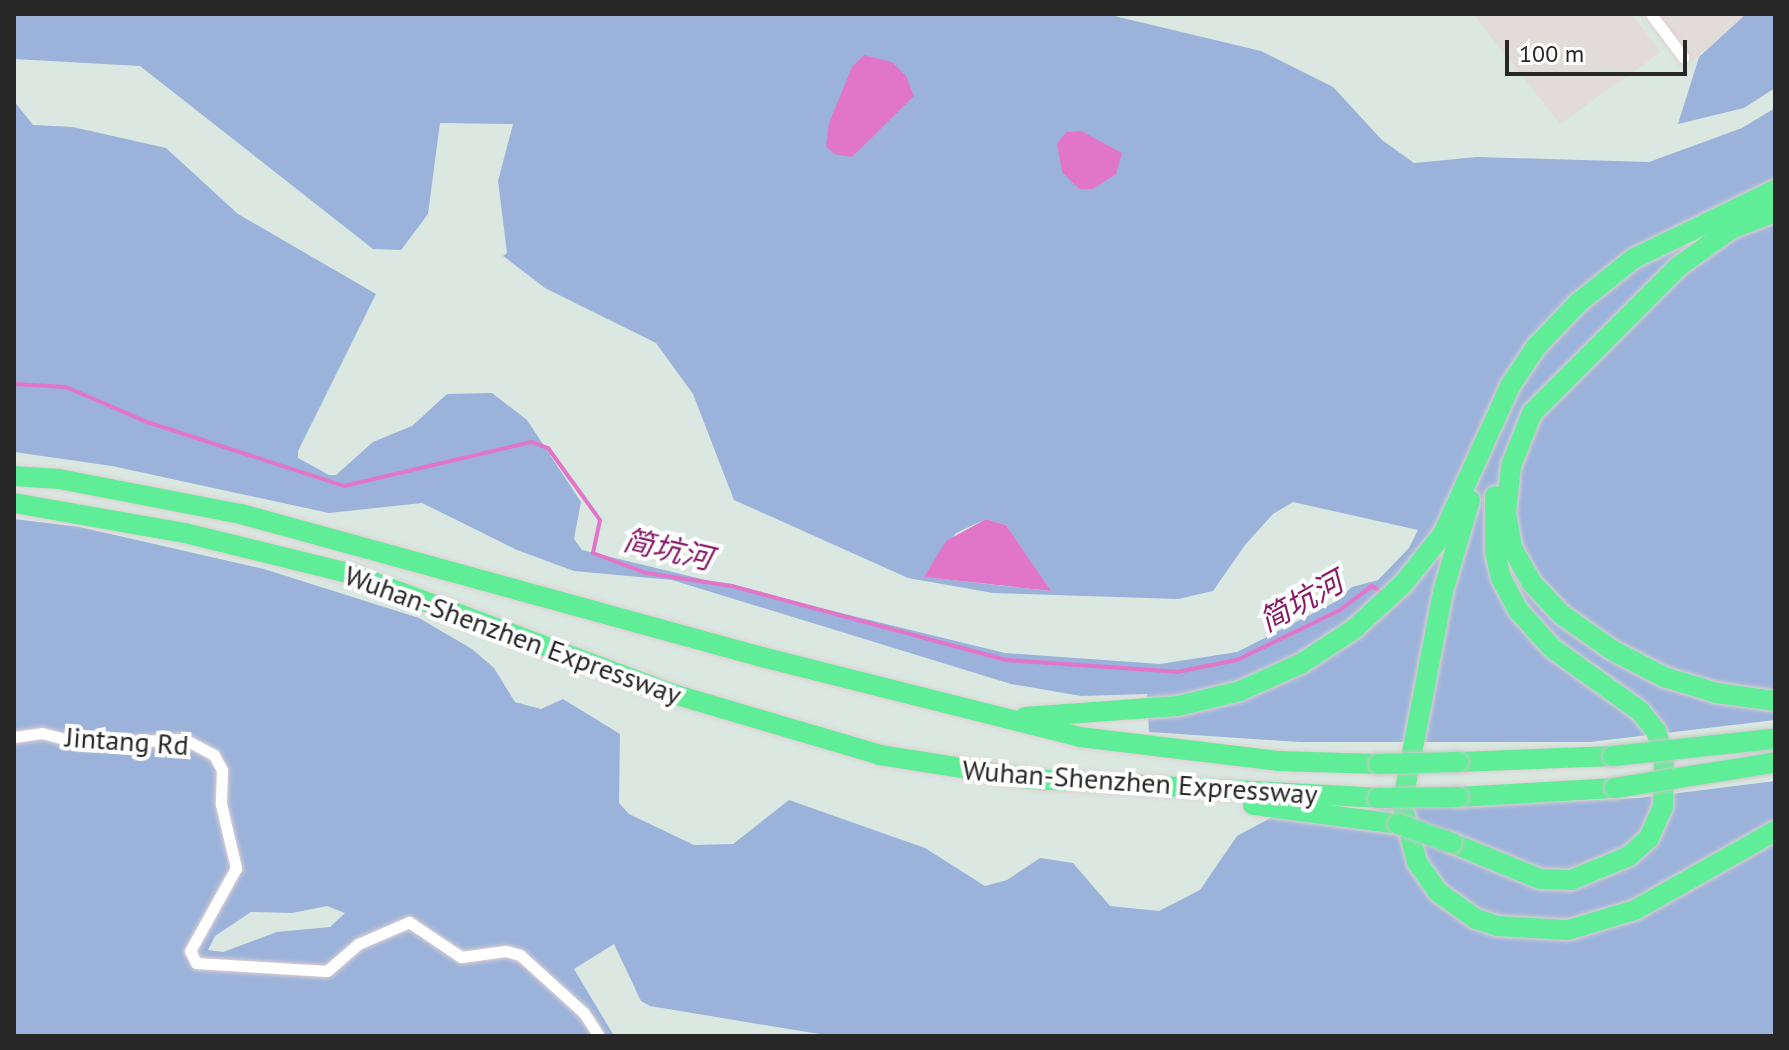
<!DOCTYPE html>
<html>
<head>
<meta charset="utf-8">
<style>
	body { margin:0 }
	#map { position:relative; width:1789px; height:1050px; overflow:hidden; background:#dae8e1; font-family:"PT Sans","Noto Sans SC",sans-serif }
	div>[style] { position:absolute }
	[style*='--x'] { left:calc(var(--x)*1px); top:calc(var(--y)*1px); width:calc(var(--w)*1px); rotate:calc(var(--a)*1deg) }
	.industrial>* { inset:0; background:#e1dcda }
	.green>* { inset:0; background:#9bb3da }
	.water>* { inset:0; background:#e176c9 }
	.stream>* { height:4px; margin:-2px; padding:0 2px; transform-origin:2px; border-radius:2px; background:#e176c9 }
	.roads { filter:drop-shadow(0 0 2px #dfcfd3) drop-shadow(0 0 2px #dfcfd3) }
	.street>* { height:11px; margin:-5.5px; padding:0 5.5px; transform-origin:5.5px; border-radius:5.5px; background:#fff }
	.highway>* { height:20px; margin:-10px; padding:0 10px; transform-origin:10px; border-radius:10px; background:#60ed97 }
	.bridges { filter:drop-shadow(0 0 2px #c7c7c7) drop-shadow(0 0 2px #c7c7c7) }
	.highway-bridge>* { height:20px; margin:-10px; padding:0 10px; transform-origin:10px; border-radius:10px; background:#60ed97 }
	span { translate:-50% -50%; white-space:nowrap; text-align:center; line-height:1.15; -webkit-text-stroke:8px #fff; paint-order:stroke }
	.street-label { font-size:28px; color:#272727 }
	.water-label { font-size:30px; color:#881a67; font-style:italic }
	.frame { position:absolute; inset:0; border:16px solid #272727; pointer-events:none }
	.scale { position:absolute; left:1505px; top:40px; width:182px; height:36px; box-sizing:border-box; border:4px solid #272727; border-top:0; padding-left:10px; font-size:24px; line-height:28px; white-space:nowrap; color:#272727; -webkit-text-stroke:6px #fff; paint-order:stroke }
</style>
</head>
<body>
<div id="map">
	<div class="industrial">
		<div style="clip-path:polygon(1473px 14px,1632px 14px,1661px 52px,1560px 124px)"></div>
		<div style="clip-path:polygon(1658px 14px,1746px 14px,1692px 62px)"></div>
	</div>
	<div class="green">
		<div style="clip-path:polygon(evenodd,14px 14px,1106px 14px,1261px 51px,1333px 87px,1382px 140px,1414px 163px,1477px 157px,1649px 162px,1742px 128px,1775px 108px,1775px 720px,1590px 742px,1300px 742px,1149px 732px,1147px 694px,1081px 696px,1011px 684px,672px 580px,574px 571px,517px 550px,422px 503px,329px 513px,112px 466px,14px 452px,14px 101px,33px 125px,73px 127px,166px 148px,238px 214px,376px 294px,298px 451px,298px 458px,329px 475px,336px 475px,373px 442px,412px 426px,447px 394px,492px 393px,527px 420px,581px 502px,574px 539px,582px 550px,1005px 653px,1160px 664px,1237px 652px,1333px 603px,1352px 587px,1378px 580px,1409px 548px,1418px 530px,1293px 502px,1273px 514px,1245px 545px,1213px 591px,1178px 599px,993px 593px,908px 578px,734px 500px,693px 394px,656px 343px,545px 288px,503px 256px,507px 253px,498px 181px,513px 124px,440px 123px,428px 214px,401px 250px,373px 249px,140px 66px,14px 59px,14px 14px,986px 519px,1006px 525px,1050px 591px,925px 577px,956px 533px,986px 519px)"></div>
		<div style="clip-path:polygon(1746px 14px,1775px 14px,1775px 88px,1744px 108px,1678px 124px,1699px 57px)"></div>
		<div style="clip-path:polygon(evenodd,14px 519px,80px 527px,264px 569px,419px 618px,472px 649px,494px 668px,515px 702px,541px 709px,563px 699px,620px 734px,619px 803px,629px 814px,694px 845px,733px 844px,789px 800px,925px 848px,985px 886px,1007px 880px,1040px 858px,1073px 863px,1110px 906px,1159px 911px,1200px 890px,1237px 836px,1280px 813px,1639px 798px,1775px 781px,1775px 1036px,831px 1036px,650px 1006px,641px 1001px,614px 944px,574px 969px,614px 1036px,14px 1036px,14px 519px,327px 906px,345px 913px,330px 927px,277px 932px,223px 952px,208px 950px,215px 936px,251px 912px,292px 913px,327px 906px)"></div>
	</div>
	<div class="water">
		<div style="clip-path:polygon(864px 55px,892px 62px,906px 76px,914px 96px,852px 157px,834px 154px,826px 146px,829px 123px,852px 67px)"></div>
		<div style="clip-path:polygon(1081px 131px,1122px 153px,1116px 174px,1093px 189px,1079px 189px,1062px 172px,1057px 144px,1066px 132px)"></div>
		<div style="clip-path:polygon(986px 519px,1006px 525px,1051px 591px,924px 577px,946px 541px)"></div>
	</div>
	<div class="stream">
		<div style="--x:14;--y:384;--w:52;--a:3.3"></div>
		<div style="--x:66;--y:387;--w:88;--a:23.4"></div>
		<div style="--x:147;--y:422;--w:207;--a:18"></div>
		<div style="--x:344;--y:486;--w:193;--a:-13.2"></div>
		<div style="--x:532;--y:442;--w:17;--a:21"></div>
		<div style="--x:548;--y:448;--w:89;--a:54.2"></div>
		<div style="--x:600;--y:520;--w:34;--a:102"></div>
		<div style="--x:593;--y:553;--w:57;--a:20.7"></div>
		<div style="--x:646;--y:573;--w:87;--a:8.6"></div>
		<div style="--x:732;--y:586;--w:285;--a:15.1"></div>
		<div style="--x:1007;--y:660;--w:170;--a:4"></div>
		<div style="--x:1177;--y:672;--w:61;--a:-11.3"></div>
		<div style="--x:1237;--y:660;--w:114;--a:-25.9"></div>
		<div style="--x:1340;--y:610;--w:40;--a:-37"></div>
		<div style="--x:1372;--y:586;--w:11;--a:34"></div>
	</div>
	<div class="roads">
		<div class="street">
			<div style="--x:1651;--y:14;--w:54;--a:53.3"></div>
			<div style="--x:14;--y:737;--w:28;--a:-8"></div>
			<div style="--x:42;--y:733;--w:42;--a:15"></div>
			<div style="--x:83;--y:744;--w:101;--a:-2.8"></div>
			<div style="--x:184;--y:739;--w:34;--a:28"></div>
			<div style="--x:214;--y:755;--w:17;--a:62"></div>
			<div style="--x:222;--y:770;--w:34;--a:92"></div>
			<div style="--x:221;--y:804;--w:66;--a:76.8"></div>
			<div style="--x:236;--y:868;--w:95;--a:119"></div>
			<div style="--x:190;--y:951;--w:13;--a:63"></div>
			<div style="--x:196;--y:963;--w:131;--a:3.5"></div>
			<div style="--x:327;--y:971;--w:41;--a:-41.1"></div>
			<div style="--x:358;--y:944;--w:56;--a:-23.3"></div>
			<div style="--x:409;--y:922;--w:63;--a:33.9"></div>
			<div style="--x:461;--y:957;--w:45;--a:-7.6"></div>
			<div style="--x:506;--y:951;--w:15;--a:16"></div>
			<div style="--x:520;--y:955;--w:86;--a:42.2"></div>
			<div style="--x:584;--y:1013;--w:27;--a:57"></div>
		</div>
		<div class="highway">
			<div style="--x:1775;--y:212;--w:47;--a:158.9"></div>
			<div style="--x:1731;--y:229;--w:64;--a:144.6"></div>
			<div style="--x:1679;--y:266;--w:208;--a:135"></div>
			<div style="--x:1532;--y:413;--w:57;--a:111.6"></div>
			<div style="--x:1511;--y:466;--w:47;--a:96.1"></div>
			<div style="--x:1506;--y:513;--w:36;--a:80"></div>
			<div style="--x:1512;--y:548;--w:40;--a:60.3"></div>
			<div style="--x:1532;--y:583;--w:42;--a:46.9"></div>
			<div style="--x:1561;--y:614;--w:62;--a:35.2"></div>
			<div style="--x:1612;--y:650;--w:59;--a:27.4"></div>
			<div style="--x:1664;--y:677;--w:55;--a:16.8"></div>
			<div style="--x:1717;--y:693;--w:59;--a:7.9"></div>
			<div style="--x:14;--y:476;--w:45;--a:3.8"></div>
			<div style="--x:59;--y:479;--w:185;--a:10.9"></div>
			<div style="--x:241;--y:514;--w:536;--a:15.36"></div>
			<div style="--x:758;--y:656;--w:332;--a:14.1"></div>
			<div style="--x:1080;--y:737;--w:199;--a:6.9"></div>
			<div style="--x:1278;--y:761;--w:101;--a:1.7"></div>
			<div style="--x:1470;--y:500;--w:96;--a:106.4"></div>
			<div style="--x:1443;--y:592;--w:216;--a:100.9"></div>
			<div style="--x:1402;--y:804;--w:60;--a:75.5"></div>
			<div style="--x:1417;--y:862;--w:37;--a:55"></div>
			<div style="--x:1438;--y:892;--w:47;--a:35.4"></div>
			<div style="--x:1476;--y:919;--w:22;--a:18"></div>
			<div style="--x:1497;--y:926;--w:71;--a:3.2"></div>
			<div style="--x:1568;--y:930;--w:70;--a:-16.6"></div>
			<div style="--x:1635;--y:910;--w:161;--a:-29.4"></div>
			<div style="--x:14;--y:503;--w:174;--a:10"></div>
			<div style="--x:185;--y:533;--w:172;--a:13.8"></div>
			<div style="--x:352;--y:574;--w:340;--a:20.5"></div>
			<div style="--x:670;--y:693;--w:219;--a:16.4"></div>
			<div style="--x:880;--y:755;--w:153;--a:9"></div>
			<div style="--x:1031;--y:779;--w:348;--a:3.1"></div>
			<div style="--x:1025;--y:717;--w:153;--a:-4.1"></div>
			<div style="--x:1178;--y:706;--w:64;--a:-13.6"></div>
			<div style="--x:1240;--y:691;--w:68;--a:-24.3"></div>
			<div style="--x:1302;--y:663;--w:62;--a:-33.2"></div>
			<div style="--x:1354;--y:629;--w:67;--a:-42.6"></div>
			<div style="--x:1403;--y:584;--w:64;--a:-51.3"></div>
			<div style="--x:1443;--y:534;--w:162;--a:-65.6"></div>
			<div style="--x:1510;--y:386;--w:47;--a:-56.3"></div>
			<div style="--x:1536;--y:347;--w:61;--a:-46.3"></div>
			<div style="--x:1578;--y:303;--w:70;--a:-38.7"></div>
			<div style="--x:1633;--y:259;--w:158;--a:-25.9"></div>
			<div style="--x:1458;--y:762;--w:155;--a:-2.2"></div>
			<div style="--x:1458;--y:797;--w:157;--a:-3.3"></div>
			<div style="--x:1253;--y:805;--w:146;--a:7.5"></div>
			<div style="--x:1452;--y:843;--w:95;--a:22.2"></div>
			<div style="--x:1540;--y:879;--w:31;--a:2"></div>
			<div style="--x:1571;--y:880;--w:63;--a:-22.5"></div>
			<div style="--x:1629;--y:856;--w:27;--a:-42"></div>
			<div style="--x:1649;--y:838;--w:34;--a:-66"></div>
			<div style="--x:1663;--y:807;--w:50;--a:-88.9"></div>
			<div style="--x:1664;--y:757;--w:27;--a:-107"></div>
			<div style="--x:1656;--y:731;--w:26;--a:-129"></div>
			<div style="--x:1640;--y:711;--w:108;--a:-144.4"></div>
			<div style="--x:1552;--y:648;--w:51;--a:-131.8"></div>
			<div style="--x:1518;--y:610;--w:36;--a:-118"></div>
			<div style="--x:1501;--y:578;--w:28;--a:-103"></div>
			<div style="--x:1495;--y:551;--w:55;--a:-90"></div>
		</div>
	</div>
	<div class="bridges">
		<div class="highway-bridge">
			<div style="--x:1613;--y:756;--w:160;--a:-6.1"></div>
			<div style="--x:1379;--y:764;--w:79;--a:-1.5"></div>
			<div style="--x:1615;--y:788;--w:160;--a:-9"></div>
			<div style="--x:1378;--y:798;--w:80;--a:-0.7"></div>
			<div style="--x:1398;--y:824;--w:57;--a:19.4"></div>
		</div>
	</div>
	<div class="street-label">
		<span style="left:513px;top:635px;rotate:20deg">Wuhan-Shenzhen Expressway</span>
		<span style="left:127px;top:741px;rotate:4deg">Jintang Rd</span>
		<span style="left:1140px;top:782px;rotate:4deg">Wuhan-Shenzhen Expressway</span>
	</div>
	<div class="water-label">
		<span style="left:668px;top:549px;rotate:13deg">简坑河</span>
		<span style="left:1301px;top:601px;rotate:-29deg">简坑河</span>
	</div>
	<div class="frame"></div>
	<div class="scale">100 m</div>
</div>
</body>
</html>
